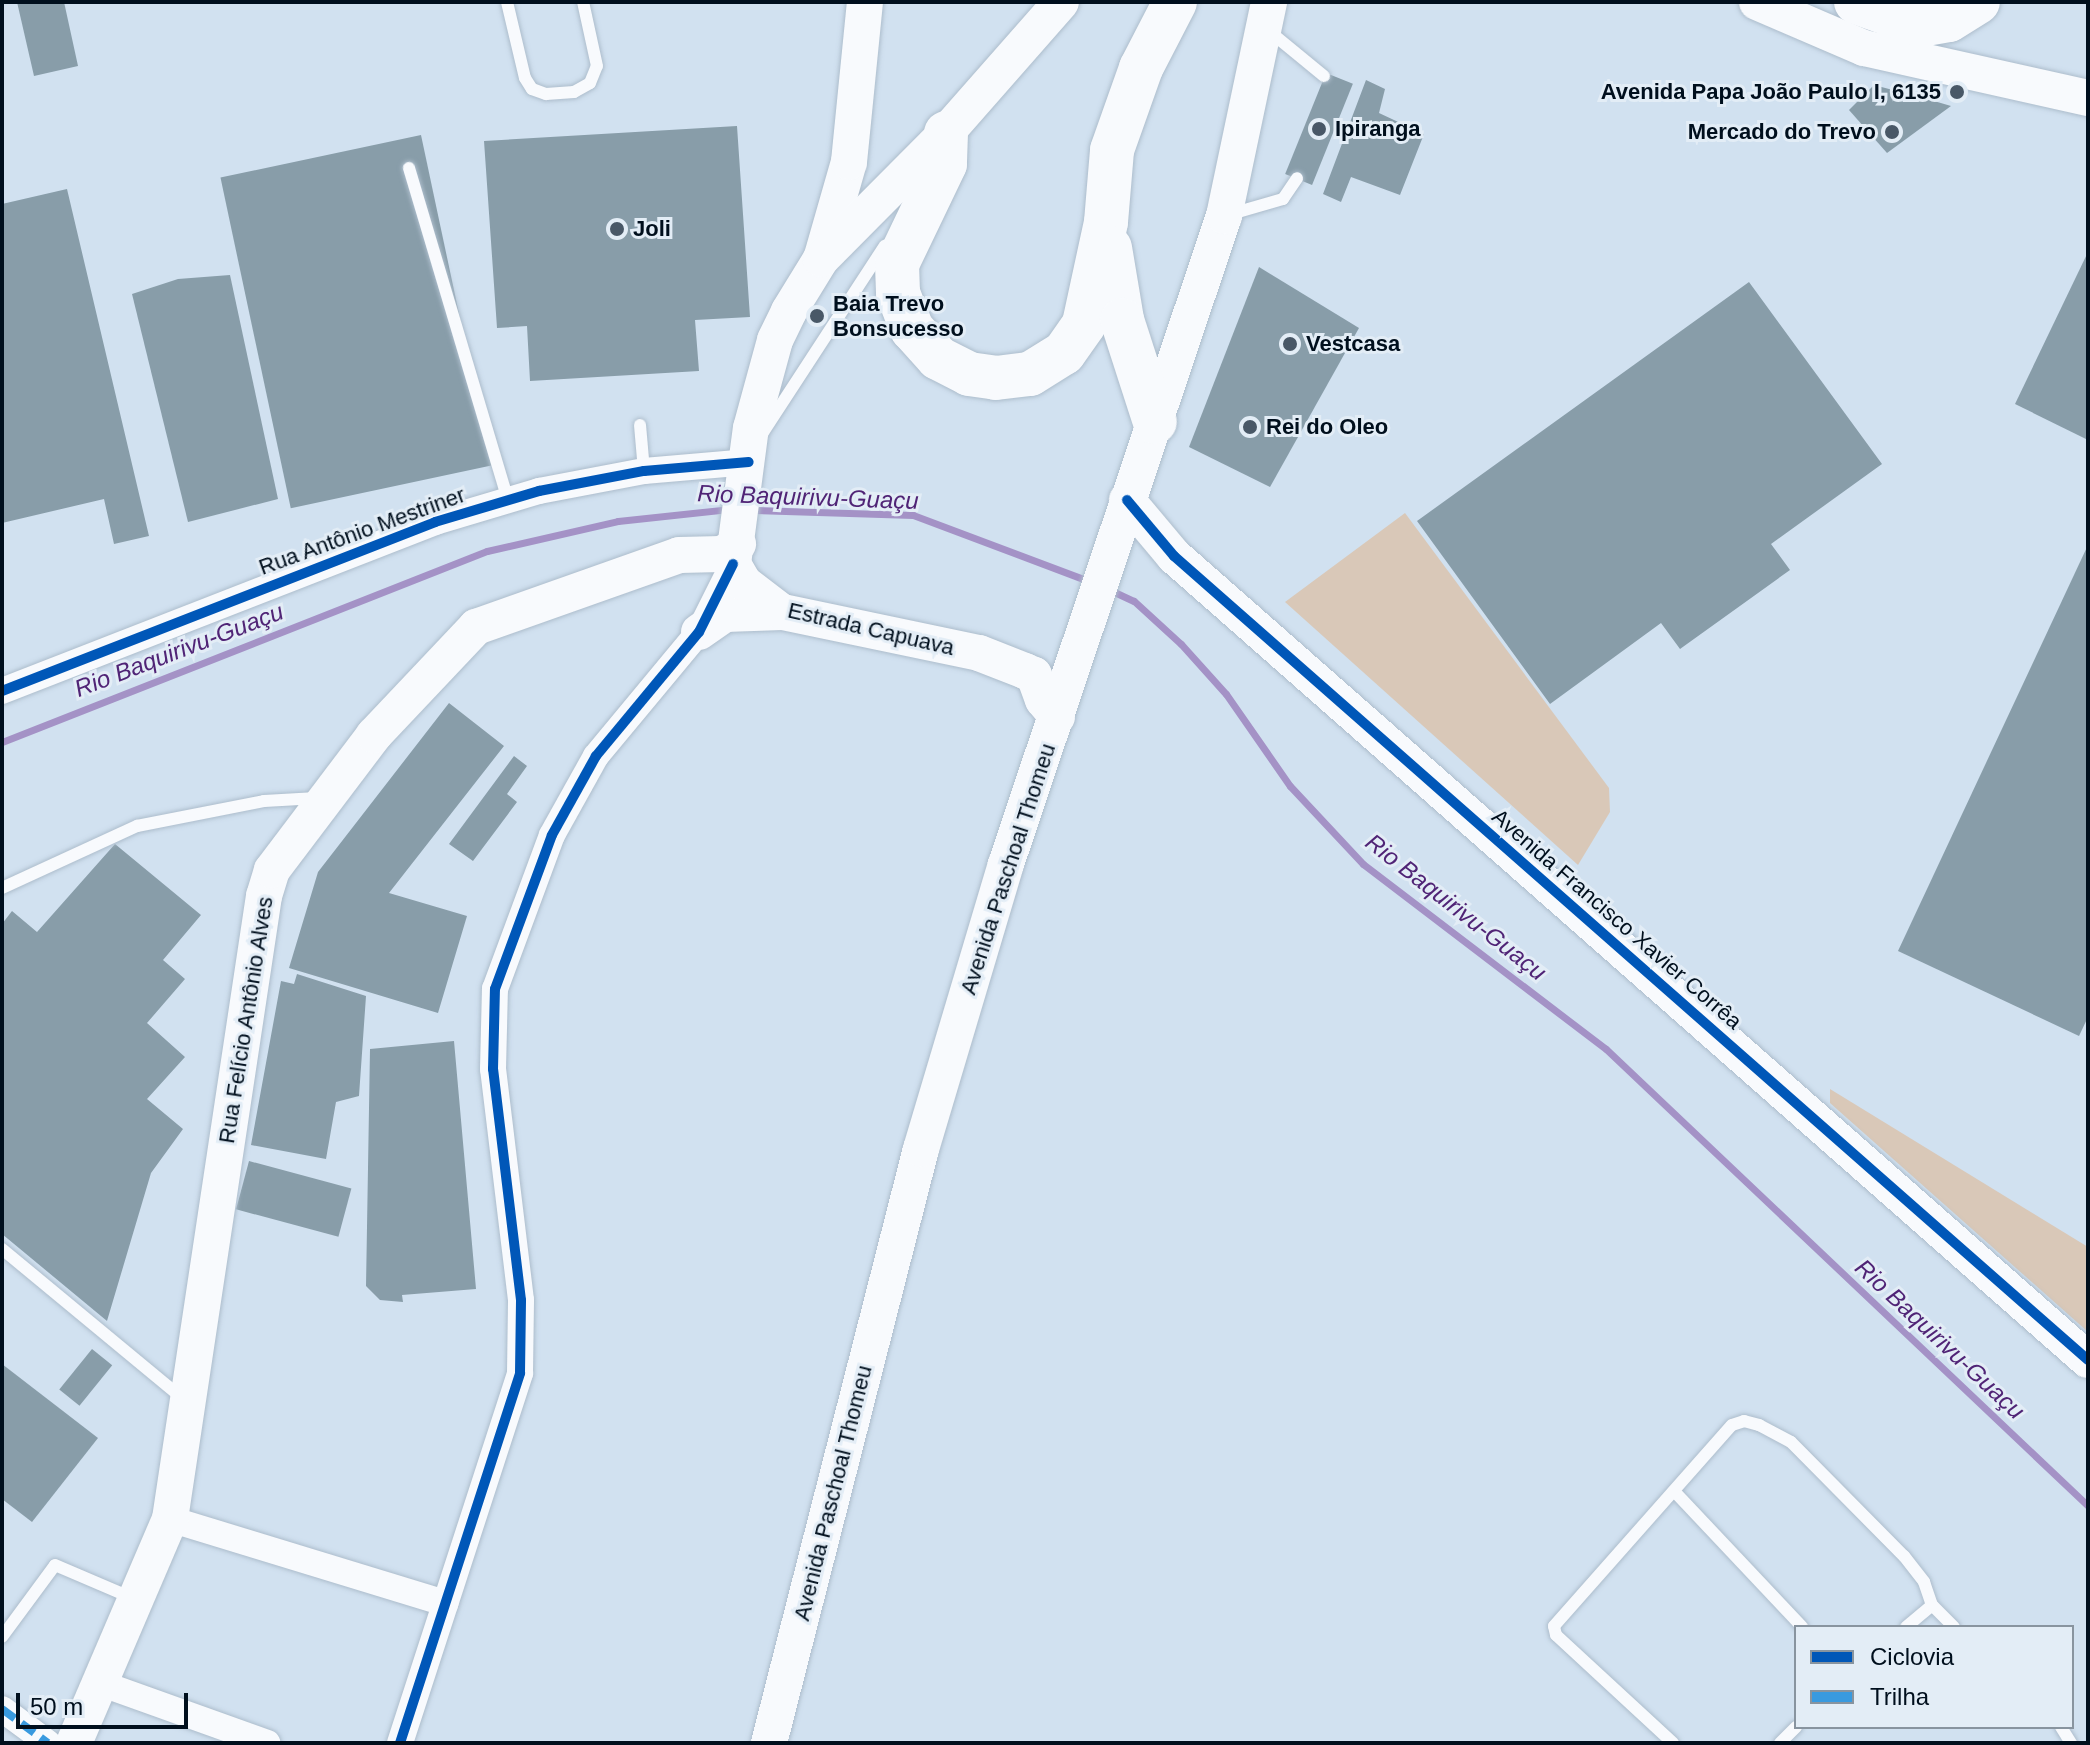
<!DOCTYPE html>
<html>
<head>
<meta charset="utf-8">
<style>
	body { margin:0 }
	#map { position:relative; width:2090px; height:1745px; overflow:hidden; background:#d1e1f0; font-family:Arial,sans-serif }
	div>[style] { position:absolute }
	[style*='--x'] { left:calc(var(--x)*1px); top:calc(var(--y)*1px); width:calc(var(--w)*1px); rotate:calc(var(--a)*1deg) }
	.green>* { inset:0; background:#d9c8b8 }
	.stream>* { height:7px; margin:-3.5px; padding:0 3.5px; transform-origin:3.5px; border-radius:3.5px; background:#a492c6 }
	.building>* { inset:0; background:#889da9; transform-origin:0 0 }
	.roads { filter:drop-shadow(0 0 2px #adbdcc) drop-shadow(0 0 2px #adbdcc) }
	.lane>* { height:12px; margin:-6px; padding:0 6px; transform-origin:6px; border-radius:6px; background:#f8fafd }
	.street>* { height:26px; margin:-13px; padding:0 13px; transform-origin:13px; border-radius:13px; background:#f8fafd }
	.secondary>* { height:36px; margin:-18px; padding:0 18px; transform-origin:18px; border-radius:18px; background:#f8fafd }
	.highway>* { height:44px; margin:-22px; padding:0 22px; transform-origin:22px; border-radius:22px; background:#f8fafd }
	.quiet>* { height:8px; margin-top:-4px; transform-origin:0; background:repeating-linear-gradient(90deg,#399adf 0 16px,transparent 0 24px) }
	.cycleway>* { height:10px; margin:-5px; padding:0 5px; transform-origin:5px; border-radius:5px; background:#0057b8 }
	.dots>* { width:22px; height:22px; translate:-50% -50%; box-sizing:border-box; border:4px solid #e3edf6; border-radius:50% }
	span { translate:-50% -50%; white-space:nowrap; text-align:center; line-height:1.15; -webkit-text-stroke:6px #e3edf6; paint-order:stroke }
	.poi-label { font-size:22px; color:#000f1d; font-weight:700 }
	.right { translate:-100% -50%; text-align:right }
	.left { translate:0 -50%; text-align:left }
	.street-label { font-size:22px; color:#000f1d }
	.water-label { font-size:24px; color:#502476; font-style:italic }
	.frame { position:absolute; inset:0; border:4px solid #000f1d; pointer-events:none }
	.legend { position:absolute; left:1794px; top:1625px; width:280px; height:104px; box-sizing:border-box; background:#e3edf6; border:2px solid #88949f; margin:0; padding:10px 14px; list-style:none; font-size:24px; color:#000f1d }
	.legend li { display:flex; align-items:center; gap:16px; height:40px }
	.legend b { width:40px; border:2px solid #88949f }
	.scale { position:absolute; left:16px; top:1693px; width:172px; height:36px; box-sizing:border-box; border:4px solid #000f1d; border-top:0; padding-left:10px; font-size:24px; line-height:28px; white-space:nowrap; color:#000f1d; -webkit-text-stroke:6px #e3edf6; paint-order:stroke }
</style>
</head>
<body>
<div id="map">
	<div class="green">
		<div style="clip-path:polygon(1405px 513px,1609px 788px,1610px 812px,1578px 865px,1285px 602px)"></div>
		<div style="clip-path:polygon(1830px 1089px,2088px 1247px,2088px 1332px,1830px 1103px)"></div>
	</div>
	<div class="stream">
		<div style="--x:752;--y:510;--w:161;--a:1.8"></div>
		<div style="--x:913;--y:515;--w:190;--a:20.6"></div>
		<div style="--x:1110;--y:590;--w:26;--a:25"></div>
		<div style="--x:1134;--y:601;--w:64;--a:42.5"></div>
		<div style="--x:1181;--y:644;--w:67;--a:48"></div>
		<div style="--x:1226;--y:694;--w:112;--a:55.2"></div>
		<div style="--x:1290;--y:786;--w:107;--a:46.9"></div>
		<div style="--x:1363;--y:864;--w:305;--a:37.3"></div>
		<div style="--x:1606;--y:1049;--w:664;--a:43.47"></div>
		<div style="--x:2;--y:742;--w:521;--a:-21.5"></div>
		<div style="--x:487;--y:551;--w:134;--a:-12.9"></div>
		<div style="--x:618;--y:521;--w:114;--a:-6.1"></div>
	</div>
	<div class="building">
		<div style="clip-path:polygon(17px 2px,64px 2px,78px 66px,34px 76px)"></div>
		<div style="left:1326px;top:73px;width:29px;height:109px;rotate:22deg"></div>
		<div style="clip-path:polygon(1366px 80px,1385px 89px,1379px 113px,1424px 134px,1400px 195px,1351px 177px,1341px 202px,1323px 194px)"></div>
		<div style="clip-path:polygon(1874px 85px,1934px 101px,1951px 106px,1887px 153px,1849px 110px)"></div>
		<div style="clip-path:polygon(737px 126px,750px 317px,695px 320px,699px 371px,530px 381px,527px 326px,497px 328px,484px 141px)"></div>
		<div style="left:421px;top:135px;width:338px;height:205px;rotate:78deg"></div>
		<div style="clip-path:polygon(67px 189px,149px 536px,114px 544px,104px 499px,2px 523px,2px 204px)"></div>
		<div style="clip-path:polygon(2088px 252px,2088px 440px,2015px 404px)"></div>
		<div style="clip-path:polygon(1259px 267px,1359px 328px,1270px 487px,1189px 447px)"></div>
		<div style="clip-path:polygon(230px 275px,278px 499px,188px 522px,132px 294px,178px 279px)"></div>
		<div style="clip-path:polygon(1749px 282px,1882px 464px,1771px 544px,1790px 570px,1680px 649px,1661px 623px,1550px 704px,1417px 521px)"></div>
		<div style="clip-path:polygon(2088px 545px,2088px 1017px,2079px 1036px,1898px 951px)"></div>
		<div style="clip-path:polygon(449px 703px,504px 746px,389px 893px,467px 916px,438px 1013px,289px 968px,318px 872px)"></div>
		<div style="clip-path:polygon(514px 756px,527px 766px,507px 794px,517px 802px,473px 861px,449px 844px)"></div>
		<div style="clip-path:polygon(115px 844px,201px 915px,163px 960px,185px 979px,147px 1023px,185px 1057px,147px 1099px,183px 1129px,151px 1173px,107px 1321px,2px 1234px,2px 924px,12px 911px,37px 932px)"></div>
		<div style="clip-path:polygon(297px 974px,366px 996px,359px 1096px,336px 1102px,326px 1159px,251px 1145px,281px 981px,294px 984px)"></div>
		<div style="clip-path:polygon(454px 1041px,476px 1289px,402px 1295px,403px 1302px,380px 1300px,366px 1286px,370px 1049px)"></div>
		<div style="left:249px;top:1161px;width:106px;height:50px;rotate:15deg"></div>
		<div style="left:92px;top:1349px;width:26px;height:52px;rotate:39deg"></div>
		<div style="clip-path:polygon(2px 1364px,98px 1438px,32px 1522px,2px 1499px)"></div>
	</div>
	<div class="roads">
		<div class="lane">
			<div style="--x:507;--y:2;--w:78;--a:76.7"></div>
			<div style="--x:525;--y:78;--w:13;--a:58"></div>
			<div style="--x:532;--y:89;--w:15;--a:20"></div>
			<div style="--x:546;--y:94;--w:28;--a:-4"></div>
			<div style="--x:574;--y:92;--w:18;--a:-29"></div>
			<div style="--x:590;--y:83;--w:18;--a:-68"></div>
			<div style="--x:597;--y:66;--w:66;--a:-102.3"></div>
			<div style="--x:1269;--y:31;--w:71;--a:39.3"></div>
			<div style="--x:409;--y:168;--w:346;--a:73.4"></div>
			<div style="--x:1231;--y:214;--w:54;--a:-16.1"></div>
			<div style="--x:1283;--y:199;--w:25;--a:-56"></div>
			<div style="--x:640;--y:425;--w:46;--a:85"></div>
			<div style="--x:762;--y:434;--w:225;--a:-56.9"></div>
			<div style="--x:2;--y:888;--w:149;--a:-24.7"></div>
			<div style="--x:137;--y:826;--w:129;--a:-11.1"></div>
			<div style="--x:264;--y:801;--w:53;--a:-3.2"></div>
			<div style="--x:2;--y:1249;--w:235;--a:39.6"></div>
			<div style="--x:1674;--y:1491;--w:187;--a:46.7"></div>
			<div style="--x:1906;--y:1627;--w:34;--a:-40"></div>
			<div style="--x:2;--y:1637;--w:89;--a:-53.6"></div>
			<div style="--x:55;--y:1565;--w:84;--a:23.2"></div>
			<div style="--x:2061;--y:1727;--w:19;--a:58"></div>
			<div style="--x:1673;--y:1743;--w:159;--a:-137.3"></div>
			<div style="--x:1556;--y:1635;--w:9;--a:-103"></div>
			<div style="--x:1554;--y:1626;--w:268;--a:-48.5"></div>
			<div style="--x:1732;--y:1425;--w:13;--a:-18"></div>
			<div style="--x:1744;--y:1421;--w:16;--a:15"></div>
			<div style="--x:1759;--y:1425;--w:36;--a:28"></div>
			<div style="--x:1791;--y:1442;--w:161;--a:45.3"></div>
			<div style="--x:1904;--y:1556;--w:33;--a:52"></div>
			<div style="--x:1924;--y:1582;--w:24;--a:71"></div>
			<div style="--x:1932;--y:1605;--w:31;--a:45"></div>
			<div style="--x:1780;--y:1743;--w:23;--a:-45"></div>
		</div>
		<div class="street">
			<div style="--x:2;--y:691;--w:465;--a:-21.3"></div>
			<div style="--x:435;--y:522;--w:109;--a:-16.6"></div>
			<div style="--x:539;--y:491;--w:107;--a:-10.8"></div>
			<div style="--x:644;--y:471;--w:105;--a:-4.9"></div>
			<div style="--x:170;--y:1519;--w:288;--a:17"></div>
			<div style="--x:97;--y:1682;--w:181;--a:19.7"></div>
			<div style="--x:2;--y:1709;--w:57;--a:36.5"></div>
			<div style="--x:400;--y:1743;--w:389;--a:-72"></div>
			<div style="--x:520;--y:1373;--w:73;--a:-89.2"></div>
			<div style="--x:521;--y:1300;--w:233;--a:-96.9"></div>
			<div style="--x:493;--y:1069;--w:80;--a:-88.6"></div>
			<div style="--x:495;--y:989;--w:164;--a:-69.7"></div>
			<div style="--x:552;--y:835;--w:90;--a:-60.9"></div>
			<div style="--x:596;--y:756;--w:161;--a:-50.3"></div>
			<div style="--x:699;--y:632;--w:76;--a:-63.4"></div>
		</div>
		<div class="secondary">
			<div style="--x:1757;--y:2;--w:116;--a:23.3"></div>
			<div style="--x:1864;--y:48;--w:230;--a:12.6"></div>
			<div style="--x:822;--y:256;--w:98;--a:-74"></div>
			<div style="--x:849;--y:162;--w:161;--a:-84.3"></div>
			<div style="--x:1127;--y:500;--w:73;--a:50"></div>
			<div style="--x:1174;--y:556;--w:1217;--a:41.34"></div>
			<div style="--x:699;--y:632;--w:32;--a:-35"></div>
			<div style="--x:725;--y:614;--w:57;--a:-2"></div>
			<div style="--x:1057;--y:717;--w:22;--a:-129"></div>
			<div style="--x:1043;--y:700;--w:27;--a:-110"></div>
			<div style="--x:1034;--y:675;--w:10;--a:-156"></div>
			<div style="--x:1025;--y:671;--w:49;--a:-158.6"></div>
			<div style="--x:979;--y:653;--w:201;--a:-168.2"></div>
			<div style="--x:782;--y:612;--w:48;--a:-142.7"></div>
			<div style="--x:744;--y:583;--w:22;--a:-120"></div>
			<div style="--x:733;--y:564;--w:137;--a:-82.5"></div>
			<div style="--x:751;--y:428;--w:91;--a:-74.7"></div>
			<div style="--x:775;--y:340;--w:32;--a:-64"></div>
			<div style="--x:789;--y:311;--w:61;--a:-58.4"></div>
			<div style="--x:821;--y:259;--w:177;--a:-45.2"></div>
			<div style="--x:946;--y:133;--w:174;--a:-48.7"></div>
			<div style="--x:74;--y:1743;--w:244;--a:-66.8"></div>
			<div style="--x:170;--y:1519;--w:630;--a:-81.42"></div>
			<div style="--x:264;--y:896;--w:27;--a:-73"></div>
			<div style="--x:272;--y:870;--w:169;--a:-52.9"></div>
			<div style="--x:374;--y:735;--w:149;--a:-46.6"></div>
			<div style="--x:476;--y:627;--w:215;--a:-19.5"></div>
			<div style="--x:679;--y:555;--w:43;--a:-1.3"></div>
			<div style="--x:722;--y:554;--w:19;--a:-32"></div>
			<div style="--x:769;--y:1743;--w:613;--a:-75.65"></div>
			<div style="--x:921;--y:1149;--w:297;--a:-73.4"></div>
			<div style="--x:1006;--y:864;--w:684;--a:-71.41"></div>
			<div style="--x:1224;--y:216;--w:219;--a:-78.1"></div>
		</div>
		<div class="highway">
			<div style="--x:1856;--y:2;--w:68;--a:19.8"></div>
			<div style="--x:1920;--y:25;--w:29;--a:-10"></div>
			<div style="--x:1949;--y:20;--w:34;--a:-32"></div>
			<div style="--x:946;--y:133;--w:31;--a:92"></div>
			<div style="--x:945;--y:164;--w:111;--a:115.6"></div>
			<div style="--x:897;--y:264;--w:29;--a:88"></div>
			<div style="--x:898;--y:293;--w:39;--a:69"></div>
			<div style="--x:912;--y:329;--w:39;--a:48"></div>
			<div style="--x:938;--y:358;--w:35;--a:27"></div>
			<div style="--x:969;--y:374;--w:27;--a:8"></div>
			<div style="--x:996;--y:378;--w:34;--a:-7"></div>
			<div style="--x:1030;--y:374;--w:40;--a:-32"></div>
			<div style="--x:1064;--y:353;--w:35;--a:-55"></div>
			<div style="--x:1084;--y:324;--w:104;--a:-77.8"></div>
			<div style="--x:1106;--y:222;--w:72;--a:-85.2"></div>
			<div style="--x:1112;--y:150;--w:87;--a:-70.5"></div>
			<div style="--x:1141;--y:68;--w:74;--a:-62.7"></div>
			<div style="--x:1110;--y:248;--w:73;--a:80.5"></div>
			<div style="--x:1122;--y:320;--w:107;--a:72.1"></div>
		</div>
	</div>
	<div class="quiet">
		<div style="--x:2;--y:1709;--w:57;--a:36.5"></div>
	</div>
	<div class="cycleway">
		<div style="--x:1127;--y:500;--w:73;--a:50"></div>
		<div style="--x:1174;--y:556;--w:1217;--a:41.34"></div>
		<div style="--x:2;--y:691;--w:465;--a:-21.3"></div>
		<div style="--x:435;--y:522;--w:109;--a:-16.6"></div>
		<div style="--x:539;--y:491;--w:107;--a:-10.8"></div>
		<div style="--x:644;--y:471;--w:105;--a:-4.9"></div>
		<div style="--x:400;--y:1743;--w:389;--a:-72"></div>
		<div style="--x:520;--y:1373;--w:73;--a:-89.2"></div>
		<div style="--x:521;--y:1300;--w:233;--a:-96.9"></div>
		<div style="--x:493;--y:1069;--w:80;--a:-88.6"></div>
		<div style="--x:495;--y:989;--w:164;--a:-69.7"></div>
		<div style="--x:552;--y:835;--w:90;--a:-60.9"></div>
		<div style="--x:596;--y:756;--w:161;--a:-50.3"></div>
		<div style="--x:699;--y:632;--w:76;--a:-63.4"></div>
	</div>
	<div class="dots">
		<div style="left:1957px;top:92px;background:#495867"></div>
		<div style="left:1319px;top:129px;background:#495867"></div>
		<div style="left:1892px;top:132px;background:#495867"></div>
		<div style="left:617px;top:229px;background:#495867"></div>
		<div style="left:817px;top:316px;background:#495867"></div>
		<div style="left:1290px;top:344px;background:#495867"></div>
		<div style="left:1250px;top:427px;background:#495867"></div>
	</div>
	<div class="poi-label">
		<span class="right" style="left:1941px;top:92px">Avenida Papa João Paulo I, 6135</span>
		<span class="left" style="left:1335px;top:129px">Ipiranga</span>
		<span class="right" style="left:1876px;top:132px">Mercado do Trevo</span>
		<span class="left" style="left:633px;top:229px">Joli</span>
		<span class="left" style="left:833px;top:316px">Baia Trevo<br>Bonsucesso</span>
		<span class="left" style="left:1306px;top:344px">Vestcasa</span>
		<span class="left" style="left:1266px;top:427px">Rei do Oleo</span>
	</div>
	<div class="street-label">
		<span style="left:362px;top:531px;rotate:-20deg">Rua Antônio Mestriner</span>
		<span style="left:871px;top:629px;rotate:13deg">Estrada Capuava</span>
		<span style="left:1008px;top:869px;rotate:-72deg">Avenida Paschoal Thomeu</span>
		<span style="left:1617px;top:919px;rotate:41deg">Avenida Francisco Xavier Corrêa</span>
		<span style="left:246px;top:1020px;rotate:-81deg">Rua Felício Antônio Alves</span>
		<span style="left:833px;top:1493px;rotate:-76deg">Avenida Paschoal Thomeu</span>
	</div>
	<div class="water-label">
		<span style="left:808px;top:497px;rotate:2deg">Rio Baquirivu-Guaçu</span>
		<span style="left:179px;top:650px;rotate:-21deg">Rio Baquirivu-Guaçu</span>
		<span style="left:1456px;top:907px;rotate:38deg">Rio Baquirivu-Guaçu</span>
		<span style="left:1940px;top:1339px;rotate:43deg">Rio Baquirivu-Guaçu</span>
	</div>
	<div class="frame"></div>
	<ul class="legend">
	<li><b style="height:10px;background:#0057b8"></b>Ciclovia</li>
	<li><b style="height:10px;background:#399adf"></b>Trilha</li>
	</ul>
	<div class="scale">50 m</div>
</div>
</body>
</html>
